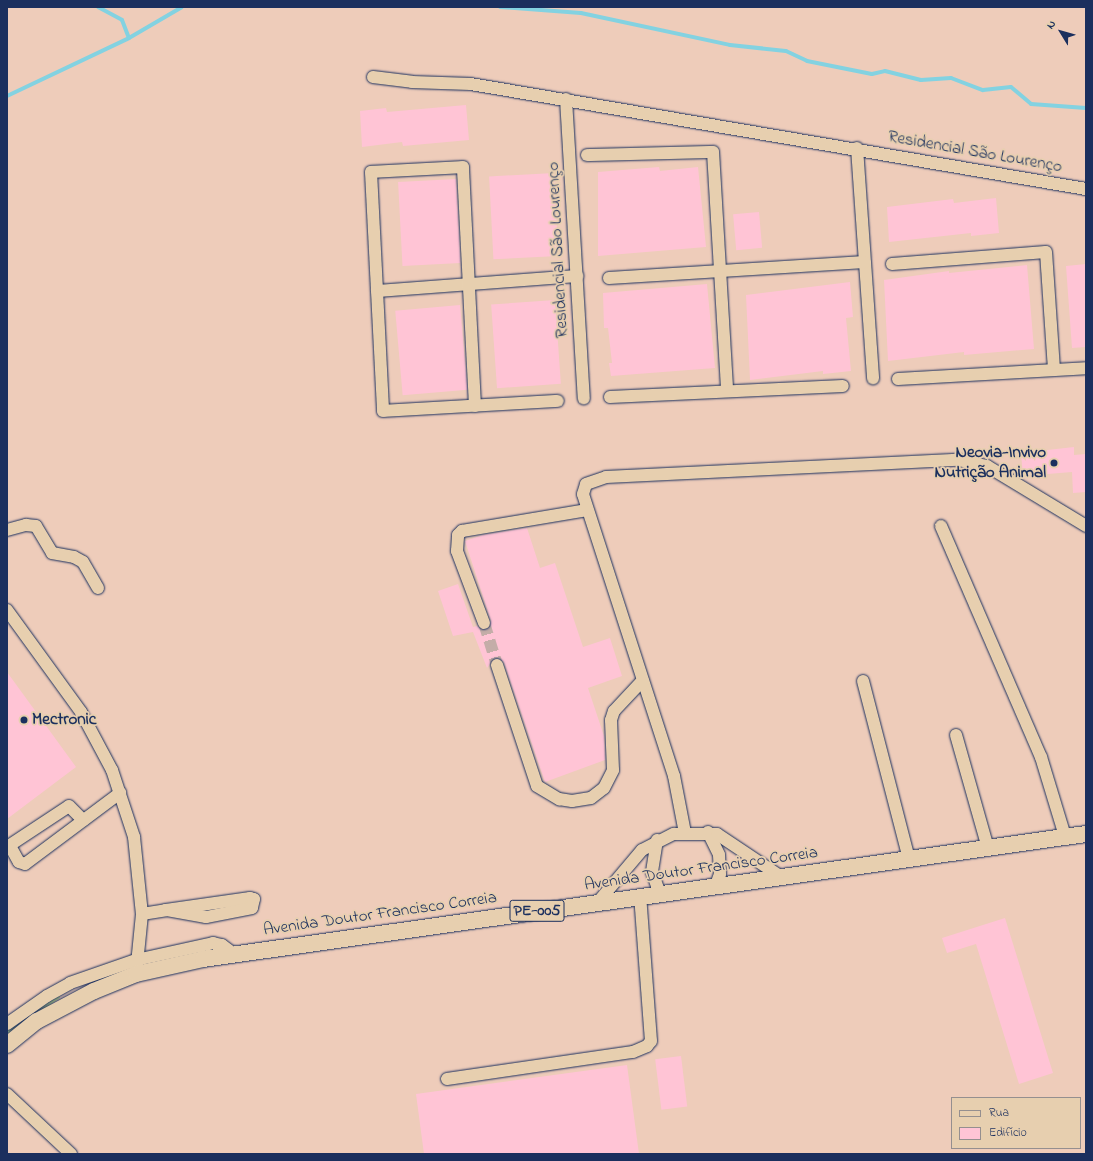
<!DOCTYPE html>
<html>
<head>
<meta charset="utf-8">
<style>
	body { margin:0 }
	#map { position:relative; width:1093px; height:1161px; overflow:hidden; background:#eeccba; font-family:"Indie Flower",sans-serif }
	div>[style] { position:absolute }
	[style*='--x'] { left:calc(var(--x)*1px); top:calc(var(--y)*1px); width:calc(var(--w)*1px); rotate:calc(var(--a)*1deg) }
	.green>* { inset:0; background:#bfd48a }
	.stream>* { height:4px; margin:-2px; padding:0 2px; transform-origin:2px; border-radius:2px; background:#83d2e1 }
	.building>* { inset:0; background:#ffc4d5; transform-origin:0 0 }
	.minor-tunnel>* { height:12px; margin-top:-6px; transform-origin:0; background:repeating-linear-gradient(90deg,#c4ada8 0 12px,transparent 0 18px) }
	.roads { filter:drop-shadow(0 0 1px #1b2f5e) drop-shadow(0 0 1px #1b2f5e) }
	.minor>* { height:12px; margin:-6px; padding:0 6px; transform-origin:6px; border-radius:6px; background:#e7cfaf }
	.major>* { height:16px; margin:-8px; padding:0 8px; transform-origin:8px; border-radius:8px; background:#e7cfaf }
	.dots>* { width:11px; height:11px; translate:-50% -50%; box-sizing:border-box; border:2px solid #e7cfaf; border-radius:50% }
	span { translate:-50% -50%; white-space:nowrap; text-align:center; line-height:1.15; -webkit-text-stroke:3.5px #e7cfaf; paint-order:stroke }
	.shield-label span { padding:1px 3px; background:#e7cfaf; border:1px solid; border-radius:3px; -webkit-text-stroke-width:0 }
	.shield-label { font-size:16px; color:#1b2f5e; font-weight:700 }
	.street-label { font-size:17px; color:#1b2f5e }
	.poi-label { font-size:17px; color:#1b2f5e; font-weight:700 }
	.right { translate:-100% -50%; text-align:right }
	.left { translate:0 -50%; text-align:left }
	.frame { position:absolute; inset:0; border:8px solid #1b2f5e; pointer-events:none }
	.legend { position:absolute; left:951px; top:1097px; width:130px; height:52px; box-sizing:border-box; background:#e7cfaf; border:1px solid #958f8f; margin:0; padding:5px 7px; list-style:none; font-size:12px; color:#1b2f5e }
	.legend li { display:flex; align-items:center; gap:8px; height:20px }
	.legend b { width:20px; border:1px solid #958f8f }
	.north { position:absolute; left:1041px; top:12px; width:40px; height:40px; -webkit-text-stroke:3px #e7cfaf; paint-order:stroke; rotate:307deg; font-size:11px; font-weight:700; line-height:16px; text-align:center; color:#1b2f5e }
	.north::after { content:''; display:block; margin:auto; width:14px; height:18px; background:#1b2f5e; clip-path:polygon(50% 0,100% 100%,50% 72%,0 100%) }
</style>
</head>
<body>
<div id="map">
	<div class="green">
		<div style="clip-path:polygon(59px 995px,60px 998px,7px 1035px,7px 1031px,28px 1014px)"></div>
	</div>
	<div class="stream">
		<div style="--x:98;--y:7;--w:27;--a:28"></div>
		<div style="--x:122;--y:20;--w:19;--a:69"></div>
		<div style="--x:500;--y:7;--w:81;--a:4.2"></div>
		<div style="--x:581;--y:13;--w:152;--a:12.1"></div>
		<div style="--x:730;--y:45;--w:56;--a:6.1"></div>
		<div style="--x:786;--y:51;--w:23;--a:25"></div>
		<div style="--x:807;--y:61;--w:66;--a:11.3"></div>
		<div style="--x:872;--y:74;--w:13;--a:-13"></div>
		<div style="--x:885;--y:71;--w:37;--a:14"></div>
		<div style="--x:921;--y:80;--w:30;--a:-4"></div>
		<div style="--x:951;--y:78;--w:34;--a:21"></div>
		<div style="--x:983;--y:90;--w:28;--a:-6"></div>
		<div style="--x:1011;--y:87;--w:26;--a:40"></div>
		<div style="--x:1031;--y:104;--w:55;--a:4.2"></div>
		<div style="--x:7;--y:96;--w:135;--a:-25.4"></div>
		<div style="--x:129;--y:38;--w:61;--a:-30.3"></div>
	</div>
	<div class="building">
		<div style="clip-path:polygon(466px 105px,469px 140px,403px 146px,402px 142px,362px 147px,360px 111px,386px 108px,387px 112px)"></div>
		<div style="clip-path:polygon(659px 167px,660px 171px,698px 167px,706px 247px,598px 256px,598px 172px)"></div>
		<div style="left:554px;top:173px;width:83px;height:65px;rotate:87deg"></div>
		<div style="left:456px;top:179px;width:84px;height:58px;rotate:87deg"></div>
		<div style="clip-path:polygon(996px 198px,999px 233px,971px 236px,971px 233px,889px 242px,887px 207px,953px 199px,954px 203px)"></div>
		<div style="left:759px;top:212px;width:36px;height:26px;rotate:85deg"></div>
		<div style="clip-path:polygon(1086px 264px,1086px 347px,1072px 348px,1066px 266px)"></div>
		<div style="clip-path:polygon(1027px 265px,1034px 349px,964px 355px,964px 352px,888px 361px,884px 280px,949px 271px,949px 273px)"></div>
		<div style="clip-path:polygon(850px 282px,853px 317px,846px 318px,851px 371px,823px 374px,823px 371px,750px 380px,746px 295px)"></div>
		<div style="clip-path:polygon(707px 284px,715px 368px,611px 376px,609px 363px,612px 363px,608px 328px,604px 328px,603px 293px)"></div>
		<div style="left:555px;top:300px;width:84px;height:64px;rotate:86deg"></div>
		<div style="left:460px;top:305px;width:85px;height:65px;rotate:85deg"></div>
		<div style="clip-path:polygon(1074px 447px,1074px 455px,1086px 454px,1086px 492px,1073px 493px,1072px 472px,1023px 476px,1021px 453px)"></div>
		<div style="clip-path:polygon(527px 528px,540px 568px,555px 563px,583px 647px,610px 638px,622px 676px,588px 688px,604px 736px,605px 760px,545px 782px,504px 662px,499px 658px,494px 658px,487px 668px,473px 632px,453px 636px,438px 591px,458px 584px,473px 627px,477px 626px,482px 630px,487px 630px,491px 621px,465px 541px,483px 535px)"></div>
		<div style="clip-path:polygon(7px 672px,76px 767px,7px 819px)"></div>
		<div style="clip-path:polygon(1005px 918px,1053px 1073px,1019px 1084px,976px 944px,947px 953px,942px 938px)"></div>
		<div style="left:681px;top:1056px;width:51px;height:26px;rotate:83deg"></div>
		<div style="clip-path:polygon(627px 1065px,639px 1154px,424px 1154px,416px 1094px)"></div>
	</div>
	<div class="minor-tunnel">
		<div style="--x:484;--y:623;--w:44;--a:72.8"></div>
	</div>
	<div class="roads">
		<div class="minor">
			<div style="--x:373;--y:77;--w:39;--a:7"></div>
			<div style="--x:412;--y:82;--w:59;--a:1.9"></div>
			<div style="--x:471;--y:84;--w:624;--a:9.69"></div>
			<div style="--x:566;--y:99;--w:300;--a:86.6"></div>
			<div style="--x:857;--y:148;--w:231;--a:86"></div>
			<div style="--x:587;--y:155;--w:126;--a:-1.4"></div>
			<div style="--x:713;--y:152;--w:239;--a:86.6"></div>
			<div style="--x:892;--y:264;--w:154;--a:-4.5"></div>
			<div style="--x:1046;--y:252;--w:118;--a:86.1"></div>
			<div style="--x:609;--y:278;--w:256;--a:-3.6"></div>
			<div style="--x:377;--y:291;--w:201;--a:-4.3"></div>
			<div style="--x:898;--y:379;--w:188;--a:-3.3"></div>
			<div style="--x:610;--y:397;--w:233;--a:-2.7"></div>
			<div style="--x:475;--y:406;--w:239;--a:-92.9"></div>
			<div style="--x:463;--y:167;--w:92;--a:176.9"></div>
			<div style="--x:371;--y:172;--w:239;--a:87.1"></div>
			<div style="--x:383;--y:411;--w:175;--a:-3.3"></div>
			<div style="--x:941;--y:526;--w:252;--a:66.6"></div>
			<div style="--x:1041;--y:757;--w:83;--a:73.1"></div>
			<div style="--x:7;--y:530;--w:20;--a:-15"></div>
			<div style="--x:26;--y:525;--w:10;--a:6"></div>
			<div style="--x:36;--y:526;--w:31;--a:59"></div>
			<div style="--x:52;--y:553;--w:22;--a:10"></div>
			<div style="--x:74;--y:557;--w:10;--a:29"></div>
			<div style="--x:83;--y:562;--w:30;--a:60"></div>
			<div style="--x:7;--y:610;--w:126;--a:54"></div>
			<div style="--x:81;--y:712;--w:66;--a:61.9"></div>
			<div style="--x:112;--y:770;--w:71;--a:71.8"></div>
			<div style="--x:134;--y:837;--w:77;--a:84.1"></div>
			<div style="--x:142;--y:914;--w:60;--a:95.7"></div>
			<div style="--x:484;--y:623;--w:77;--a:-110.6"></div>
			<div style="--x:457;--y:551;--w:16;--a:-86"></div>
			<div style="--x:458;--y:535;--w:6;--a:-45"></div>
			<div style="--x:462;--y:531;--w:127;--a:-9.5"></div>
			<div style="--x:497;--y:665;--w:127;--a:71.7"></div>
			<div style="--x:537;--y:786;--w:26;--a:31"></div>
			<div style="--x:559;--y:799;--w:13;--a:9"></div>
			<div style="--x:572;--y:801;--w:19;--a:-9"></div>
			<div style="--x:591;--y:798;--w:16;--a:-38"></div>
			<div style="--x:604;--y:788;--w:20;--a:-63"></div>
			<div style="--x:613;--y:770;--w:50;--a:-92.3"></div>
			<div style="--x:611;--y:720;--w:9;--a:-72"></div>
			<div style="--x:614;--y:711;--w:42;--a:-46.9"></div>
			<div style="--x:863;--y:681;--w:184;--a:75.5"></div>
			<div style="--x:956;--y:735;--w:117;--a:74.2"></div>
			<div style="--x:708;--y:832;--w:25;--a:64"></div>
			<div style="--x:719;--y:855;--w:19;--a:87"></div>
			<div style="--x:720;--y:874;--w:12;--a:110"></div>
			<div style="--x:685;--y:833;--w:58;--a:-100.9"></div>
			<div style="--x:674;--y:776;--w:296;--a:-107.9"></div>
			<div style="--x:583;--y:494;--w:10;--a:-73"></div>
			<div style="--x:586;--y:484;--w:21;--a:-19"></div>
			<div style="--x:606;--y:477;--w:352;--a:-2.8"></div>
			<div style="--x:958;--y:460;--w:30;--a:12"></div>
			<div style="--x:987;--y:466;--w:116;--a:31.2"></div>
			<div style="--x:657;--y:840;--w:32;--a:99"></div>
			<div style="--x:652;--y:872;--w:23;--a:70"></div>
			<div style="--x:10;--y:846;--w:18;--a:61"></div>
			<div style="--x:19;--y:862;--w:6;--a:18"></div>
			<div style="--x:25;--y:864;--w:119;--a:-36.8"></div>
			<div style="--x:7;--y:847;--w:74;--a:-33.5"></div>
			<div style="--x:69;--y:806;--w:20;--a:45"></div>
			<div style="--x:598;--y:902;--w:68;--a:-49.8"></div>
			<div style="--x:642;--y:850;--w:36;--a:-27"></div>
			<div style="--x:674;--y:834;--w:43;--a:0"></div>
			<div style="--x:717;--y:834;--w:76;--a:33.7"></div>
			<div style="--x:142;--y:914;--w:24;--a:-9"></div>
			<div style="--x:166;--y:910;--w:85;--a:-8.1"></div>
			<div style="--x:250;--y:898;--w:4;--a:14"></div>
			<div style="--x:254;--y:899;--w:9;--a:103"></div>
			<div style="--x:252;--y:908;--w:47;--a:168.9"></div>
			<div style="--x:206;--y:917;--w:41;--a:-170.1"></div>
			<div style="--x:7;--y:1024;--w:49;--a:-35"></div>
			<div style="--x:47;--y:996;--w:26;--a:-29"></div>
			<div style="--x:70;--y:983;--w:70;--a:-19.2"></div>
			<div style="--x:136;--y:960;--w:79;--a:-12.4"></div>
			<div style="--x:213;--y:943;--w:9;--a:13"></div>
			<div style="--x:222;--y:945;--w:15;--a:37"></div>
			<div style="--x:447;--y:1079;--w:188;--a:-8.3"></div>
			<div style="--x:633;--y:1052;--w:15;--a:-23"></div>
			<div style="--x:647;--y:1046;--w:6;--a:-51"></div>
			<div style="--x:651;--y:1041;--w:145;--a:-94.3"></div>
			<div style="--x:7;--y:1094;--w:88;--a:43.2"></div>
		</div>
		<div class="major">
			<div style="--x:7;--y:1045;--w:38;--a:-39"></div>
			<div style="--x:37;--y:1021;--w:64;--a:-27.8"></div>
			<div style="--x:94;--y:991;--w:45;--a:-22"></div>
			<div style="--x:136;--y:974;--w:69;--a:-12.6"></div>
			<div style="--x:203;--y:959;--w:892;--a:-8.06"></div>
		</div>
	</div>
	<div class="dots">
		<div style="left:1054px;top:463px;background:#1b2f5e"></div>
		<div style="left:24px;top:720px;background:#1b2f5e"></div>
	</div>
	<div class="shield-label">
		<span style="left:537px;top:911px">PE-005</span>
	</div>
	<div class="street-label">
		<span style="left:975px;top:152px;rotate:10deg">Residencial São Lourenço</span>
		<span style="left:558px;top:250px;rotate:-93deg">Residencial São Lourenço</span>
		<span style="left:701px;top:869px;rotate:-8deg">Avenida Doutor Francisco Correia</span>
		<span style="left:380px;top:914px;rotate:-8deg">Avenida Doutor Francisco Correia</span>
	</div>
	<div class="poi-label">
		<span class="right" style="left:1046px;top:463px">Neovia-Invivo<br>Nutrição Animal</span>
		<span class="left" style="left:32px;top:720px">Mectronic</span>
	</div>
	<div class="frame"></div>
	<ul class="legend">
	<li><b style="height:5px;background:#e7cfaf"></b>Rua</li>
	<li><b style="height:11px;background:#ffc4d5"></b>Edifício</li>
	</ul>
	<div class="north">N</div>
</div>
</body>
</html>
